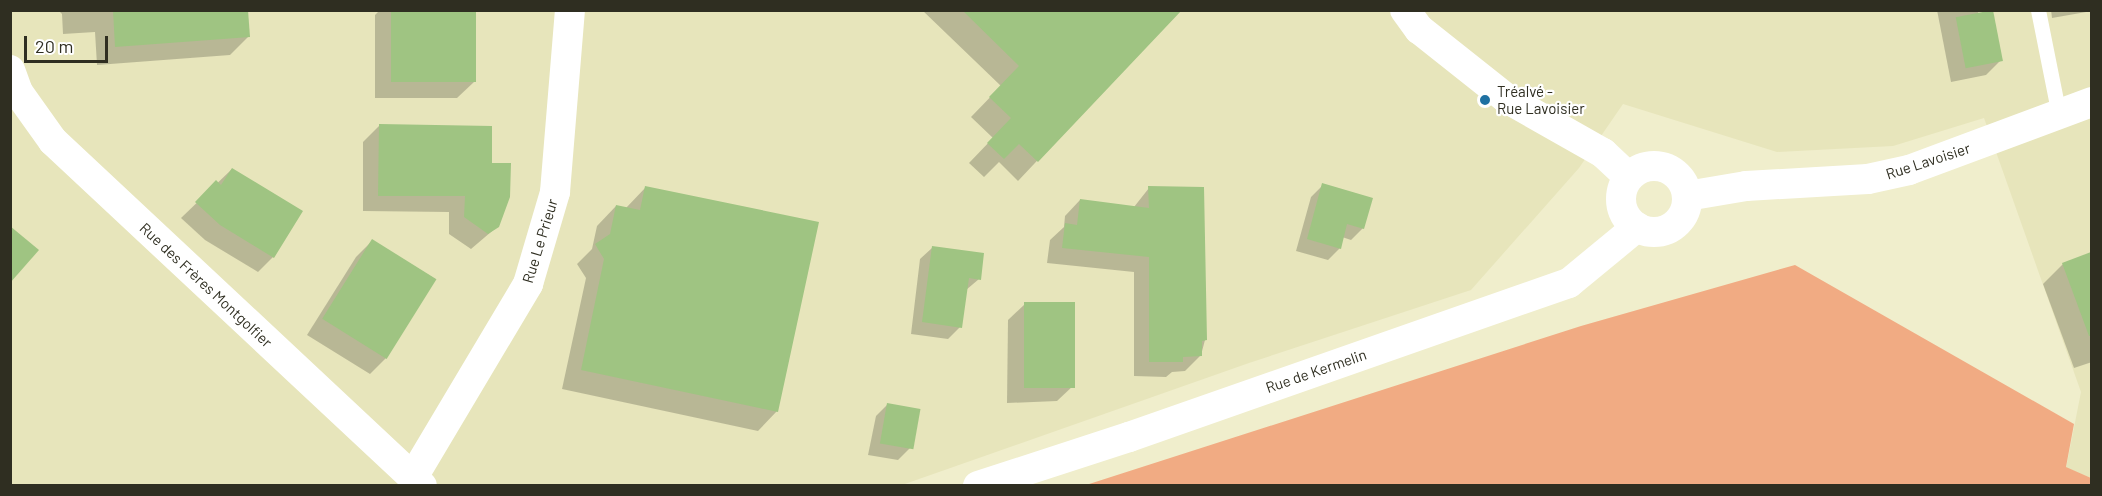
<!DOCTYPE html>
<html>
<head>
<meta charset="utf-8">
<style>
	body { margin:0 }
	#map { position:relative; width:2102px; height:496px; overflow:hidden; background:#f0eecc; font-family:Barlow,sans-serif }
	div>[style] { position:absolute }
	[style*='--x'] { left:calc(var(--x)*1px); top:calc(var(--y)*1px); width:calc(var(--w)*1px); rotate:calc(var(--a)*1deg) }
	.built>* { inset:0; background:#e7e5bb }
	.forest>* { inset:0; background:#f1ab83 }
	.shadow>* { inset:0; background:#0003 }
	.building>* { inset:0; background:#9fc482; transform-origin:0 0 }
	.service>* { height:15px; margin:-7.5px; padding:0 7.5px; transform-origin:7.5px; border-radius:7.5px; background:#fff }
	.minor>* { height:30px; margin:-15px; padding:0 15px; transform-origin:15px; border-radius:15px; background:#fff }
	.minor>.ring { margin:-15px; padding:0; box-sizing:content-box; background:none; border:30px solid #fff; border-radius:50% }
	.dots>* { width:16px; height:16px; translate:-50% -50%; box-sizing:border-box; border:3px solid #fff; border-radius:50% }
	span { translate:-50% -50%; white-space:nowrap; text-align:center; line-height:1.15; -webkit-text-stroke:4.5px #fff; paint-order:stroke }
	.poi-label { font-size:15px; color:#2f2e21 }
	.left { translate:0 -50%; text-align:left }
	.street-label { font-size:15px; color:#2f2e21 }
	.frame { position:absolute; inset:0; border:12px solid #2f2e21; pointer-events:none }
	.scale { position:absolute; left:24px; top:36px; width:84px; height:27px; box-sizing:border-box; border:3px solid #2f2e21; border-top:0; padding-left:8px; font-size:18px; line-height:21px; white-space:nowrap; color:#2f2e21; -webkit-text-stroke:4px #fff; paint-order:stroke }
</style>
</head>
<body>
<div id="map">
	<div class="built">
		<div style="clip-path:polygon(10px 11px,2091px 11px,2091px 478px,2066px 468px,2081px 392px,1984px 118px,1893px 146px,1777px 152px,1623px 104px,1579px 168px,1471px 290px,1249px 363px,902px 485px,11px 485px)"></div>
	</div>
	<div class="forest">
		<div style="clip-path:polygon(1795px 265px,2074px 424px,2066px 467px,2091px 478px,2091px 485px,1086px 485px,1581px 326px)"></div>
	</div>
	<div class="shadow">
		<div style="clip-path:polygon(58px 10px,247px 10px,249px 36px,230px 55px,97px 65px,95px 32px,63px 34px,62px 14px)"></div>
		<div style="clip-path:polygon(380px 10px,474px 10px,474px 82px,457px 98px,375px 98px,375px 15px)"></div>
		<div style="clip-path:polygon(922px 10px,1179px 10px,1018px 181px,999px 162px,984px 177px,969px 163px,993px 138px,971px 117px,1001px 86px)"></div>
		<div style="clip-path:polygon(1937px 10px,1977px 10px,2001px 60px,1986px 75px,1951px 82px)"></div>
		<div style="clip-path:polygon(2051px 10px,2092px 10px,2092px 11px,2052px 18px)"></div>
		<div style="clip-path:polygon(379px 126px,490px 164px,498px 226px,471px 249px,449px 234px,449px 212px,363px 211px,363px 142px)"></div>
		<div style="clip-path:polygon(232px 169px,273px 257px,258px 272px,205px 240px,181px 218px)"></div>
		<div style="clip-path:polygon(1323px 185px,1363px 228px,1351px 240px,1342px 237px,1340px 248px,1328px 260px,1296px 251px,1311px 197px)"></div>
		<div style="clip-path:polygon(646px 187px,777px 411px,758px 431px,562px 389px,586px 278px,577px 264px,592px 249px,597px 226px,616px 206px,626px 208px)"></div>
		<div style="clip-path:polygon(1149px 188px,1205px 340px,1201px 355px,1185px 371px,1172px 372px,1166px 377px,1134px 376px,1134px 272px,1047px 263px,1050px 240px,1064px 227px,1065px 216px,1080px 200px,1134px 207px)"></div>
		<div style="clip-path:polygon(372px 241px,435px 279px,387px 357px,370px 374px,307px 335px,356px 257px)"></div>
		<div style="clip-path:polygon(932px 248px,979px 279px,966px 290px,960px 327px,948px 339px,911px 334px,920px 259px)"></div>
		<div style="clip-path:polygon(2092px 253px,2092px 362px,2074px 368px,2043px 284px,2063px 264px)"></div>
		<div style="clip-path:polygon(1025px 304px,1074px 385px,1057px 401px,1007px 403px,1008px 320px)"></div>
		<div style="clip-path:polygon(887px 405px,910px 448px,898px 460px,868px 455px,876px 416px)"></div>
	</div>
	<div class="building">
		<div style="clip-path:polygon(113px 10px,248px 10px,250px 37px,115px 47px)"></div>
		<div style="left:391px;top:10px;width:85px;height:72px"></div>
		<div style="clip-path:polygon(962px 10px,1182px 10px,1038px 162px,1019px 144px,1004px 159px,987px 143px,1011px 118px,989px 97px,1019px 66px)"></div>
		<div style="left:1993px;top:10px;width:52px;height:38px;rotate:79deg"></div>
		<div style="clip-path:polygon(379px 124px,492px 126px,492px 163px,511px 163px,510px 197px,499px 227px,488px 234px,464px 217px,465px 196px,378px 196px)"></div>
		<div style="clip-path:polygon(232px 168px,303px 211px,274px 258px,220px 225px,195px 202px,216px 180px,221px 185px)"></div>
		<div style="clip-path:polygon(1322px 183px,1373px 198px,1364px 229px,1347px 224px,1341px 249px,1307px 239px)"></div>
		<div style="clip-path:polygon(645px 186px,819px 222px,778px 412px,581px 370px,604px 259px,595px 244px,610px 234px,616px 205px,640px 210px)"></div>
		<div style="clip-path:polygon(1148px 186px,1204px 187px,1207px 340px,1202px 341px,1202px 356px,1183px 357px,1183px 362px,1149px 362px,1149px 257px,1062px 248px,1065px 223px,1077px 225px,1080px 199px,1149px 208px)"></div>
		<div style="clip-path:polygon(10px 226px,39px 250px,10px 283px)"></div>
		<div style="left:372px;top:239px;width:76px;height:94px;rotate:32deg"></div>
		<div style="clip-path:polygon(932px 246px,984px 253px,981px 280px,969px 278px,962px 328px,922px 322px)"></div>
		<div style="clip-path:polygon(2091px 252px,2091px 336px,2089px 336px,2062px 263px)"></div>
		<div style="left:1024px;top:302px;width:51px;height:86px"></div>
		<div style="left:887px;top:403px;width:34px;height:41px;rotate:10deg"></div>
	</div>
	<div class="service">
		<div style="--x:2038;--y:10;--w:107;--a:78.7"></div>
	</div>
	<div class="minor">
		<div style="--x:1405;--y:10;--w:24;--a:54"></div>
		<div style="--x:1419;--y:29;--w:111;--a:38.4"></div>
		<div style="--x:1506;--y:98;--w:112;--a:29.6"></div>
		<div style="--x:1603;--y:153;--w:35;--a:43"></div>
		<div style="--x:10;--y:70;--w:23;--a:70"></div>
		<div style="--x:18;--y:92;--w:60;--a:54.5"></div>
		<div style="--x:53;--y:141;--w:505;--a:43.07"></div>
		<div class="ring" style="left:1621px;top:166px;width:36px;height:36px"></div>
		<div style="--x:1687;--y:196;--w:60;--a:-9.6"></div>
		<div style="--x:1746;--y:186;--w:122;--a:-3.3"></div>
		<div style="--x:1868;--y:179;--w:42;--a:-12.4"></div>
		<div style="--x:1909;--y:170;--w:195;--a:-20.4"></div>
		<div style="--x:413;--y:477;--w:225;--a:-59.2"></div>
		<div style="--x:528;--y:284;--w:96;--a:-73.6"></div>
		<div style="--x:555;--y:192;--w:183;--a:-85.3"></div>
		<div style="--x:978;--y:486;--w:159;--a:-18"></div>
		<div style="--x:1129;--y:437;--w:466;--a:-19.3"></div>
		<div style="--x:1569;--y:283;--w:88;--a:-39.5"></div>
	</div>
	<div class="dots">
		<div style="left:1485px;top:100px;background:#1f71a2"></div>
	</div>
	<div class="poi-label">
		<span class="left" style="left:1497px;top:100px">Tréalvé -<br>Rue Lavoisier</span>
	</div>
	<div class="street-label">
		<span style="left:1928px;top:161px;rotate:-18deg">Rue Lavoisier</span>
		<span style="left:540px;top:241px;rotate:-73deg">Rue Le Prieur</span>
		<span style="left:206px;top:285px;rotate:43deg">Rue des Frères Montgolfier</span>
		<span style="left:1316px;top:371px;rotate:-19deg">Rue de Kermelin</span>
	</div>
	<div class="frame"></div>
	<div class="scale">20 m</div>
</div>
</body>
</html>
